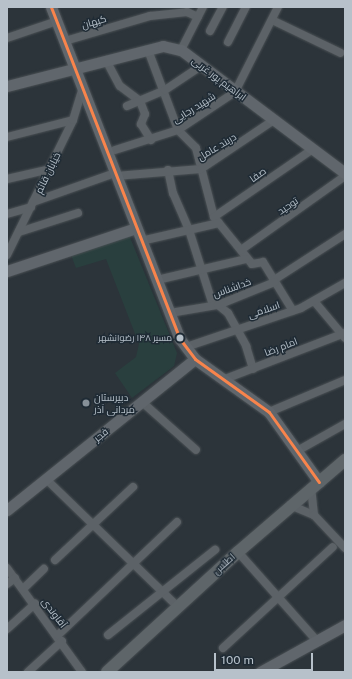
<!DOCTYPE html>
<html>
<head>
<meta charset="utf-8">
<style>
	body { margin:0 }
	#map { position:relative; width:352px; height:679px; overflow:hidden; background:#2c343a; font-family:"Public Sans",Cairo,sans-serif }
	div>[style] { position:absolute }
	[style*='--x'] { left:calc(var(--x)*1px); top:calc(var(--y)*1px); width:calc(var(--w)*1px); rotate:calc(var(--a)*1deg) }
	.green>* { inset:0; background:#293f3e }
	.roads { filter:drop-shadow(0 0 1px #4a5054) drop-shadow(0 0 1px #4a5054) }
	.street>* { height:8px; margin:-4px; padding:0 4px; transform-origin:4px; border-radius:4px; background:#5c6267 }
	.secondary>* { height:11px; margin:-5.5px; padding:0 5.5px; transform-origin:5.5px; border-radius:5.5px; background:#60666c }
	.primary>* { height:12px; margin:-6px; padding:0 6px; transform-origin:6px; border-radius:6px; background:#5e6569 }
	.bus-1>* { height:3px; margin:-1.5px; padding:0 1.5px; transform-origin:1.5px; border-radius:1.5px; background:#f8844c }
	.dots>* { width:11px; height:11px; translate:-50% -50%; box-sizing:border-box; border:2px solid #1f2b35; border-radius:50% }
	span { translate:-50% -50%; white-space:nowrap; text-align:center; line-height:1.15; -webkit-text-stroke:3px #1f2b35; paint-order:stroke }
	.bus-label { font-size:9px; color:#b7c1ca }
	.right { translate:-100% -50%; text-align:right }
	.street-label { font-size:10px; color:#b7c1ca }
	.poi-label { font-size:10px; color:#b7c1ca }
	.left { translate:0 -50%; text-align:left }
	.frame { position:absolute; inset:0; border:8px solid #b7c1ca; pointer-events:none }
	.scale { position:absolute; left:214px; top:653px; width:99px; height:18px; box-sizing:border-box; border:2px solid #b7c1ca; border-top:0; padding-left:5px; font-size:12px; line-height:14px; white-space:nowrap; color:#b7c1ca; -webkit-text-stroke:3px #1f2b35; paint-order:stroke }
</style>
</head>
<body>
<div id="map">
	<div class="green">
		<div style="clip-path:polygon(129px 235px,177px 353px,174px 366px,132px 398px,115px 373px,136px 357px,139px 344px,106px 259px,76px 268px,71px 255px)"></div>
	</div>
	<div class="roads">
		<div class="street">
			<div style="--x:272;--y:20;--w:76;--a:25.6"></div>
			<div style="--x:210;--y:31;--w:27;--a:-62"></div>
			<div style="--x:7;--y:38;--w:53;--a:-18.8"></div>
			<div style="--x:65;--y:41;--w:89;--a:-16.4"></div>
			<div style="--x:150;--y:16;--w:37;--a:-6"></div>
			<div style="--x:187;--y:12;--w:12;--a:24"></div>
			<div style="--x:228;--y:42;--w:39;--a:-63"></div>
			<div style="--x:148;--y:50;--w:85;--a:69.4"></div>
			<div style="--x:178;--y:130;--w:25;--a:45"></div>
			<div style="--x:196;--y:148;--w:71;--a:75.4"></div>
			<div style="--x:214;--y:217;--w:60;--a:51"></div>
			<div style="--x:252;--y:264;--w:11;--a:-10"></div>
			<div style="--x:263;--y:262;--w:57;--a:58.5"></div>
			<div style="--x:181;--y:50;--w:48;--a:-62.9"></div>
			<div style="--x:107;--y:62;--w:27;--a:62"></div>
			<div style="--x:120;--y:86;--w:25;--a:37"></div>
			<div style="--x:140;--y:101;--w:14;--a:69"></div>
			<div style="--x:145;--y:114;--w:11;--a:112"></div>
			<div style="--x:141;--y:124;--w:19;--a:58"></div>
			<div style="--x:127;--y:106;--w:41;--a:-22.8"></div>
			<div style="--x:165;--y:90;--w:43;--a:-33.7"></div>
			<div style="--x:7;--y:137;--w:68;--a:-14.4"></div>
			<div style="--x:115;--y:150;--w:66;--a:-17.6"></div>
			<div style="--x:178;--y:130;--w:69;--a:-33.7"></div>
			<div style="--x:235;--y:92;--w:95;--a:-63.2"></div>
			<div style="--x:168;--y:170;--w:24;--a:78"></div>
			<div style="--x:173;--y:193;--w:40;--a:66.6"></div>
			<div style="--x:189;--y:230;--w:79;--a:72.3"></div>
			<div style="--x:116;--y:176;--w:85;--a:-4.7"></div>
			<div style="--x:201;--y:169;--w:88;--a:-33.9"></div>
			<div style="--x:7;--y:179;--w:44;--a:-13.1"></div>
			<div style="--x:33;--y:202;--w:87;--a:-19.5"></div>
			<div style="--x:7;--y:214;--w:25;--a:-16"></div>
			<div style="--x:214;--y:217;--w:120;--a:-34.5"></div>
			<div style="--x:19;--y:232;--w:62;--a:-17.9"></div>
			<div style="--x:141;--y:241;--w:80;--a:-13"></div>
			<div style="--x:241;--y:250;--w:128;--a:-35.4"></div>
			<div style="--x:7;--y:255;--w:150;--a:-63.9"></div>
			<div style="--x:73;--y:120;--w:34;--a:-73"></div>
			<div style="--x:157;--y:280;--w:91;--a:-13.3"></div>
			<div style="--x:274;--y:280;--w:85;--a:-32.9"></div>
			<div style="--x:314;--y:301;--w:48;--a:50"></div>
			<div style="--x:218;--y:305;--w:13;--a:39"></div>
			<div style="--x:228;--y:313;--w:38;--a:61"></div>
			<div style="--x:246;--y:346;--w:24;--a:73"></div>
			<div style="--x:170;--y:313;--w:49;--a:-9.5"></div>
			<div style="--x:218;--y:305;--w:61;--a:-22"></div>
			<div style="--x:186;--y:347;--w:121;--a:-18.7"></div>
			<div style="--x:301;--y:308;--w:51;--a:-29.6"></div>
			<div style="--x:225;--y:379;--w:129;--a:-21"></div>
			<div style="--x:142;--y:402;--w:72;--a:41.6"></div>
			<div style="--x:269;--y:412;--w:82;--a:-22.8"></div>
			<div style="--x:297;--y:451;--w:55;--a:-29.4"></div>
			<div style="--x:46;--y:479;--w:182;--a:44.1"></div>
			<div style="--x:290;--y:505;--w:26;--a:23"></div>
			<div style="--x:314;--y:515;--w:27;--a:-96"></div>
			<div style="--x:314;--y:515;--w:45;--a:46.8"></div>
			<div style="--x:238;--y:552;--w:119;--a:48.4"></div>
			<div style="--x:55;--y:560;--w:107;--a:-43.1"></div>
			<div style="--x:7;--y:568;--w:128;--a:54.2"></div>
			<div style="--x:7;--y:584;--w:10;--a:-37"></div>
			<div style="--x:23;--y:589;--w:29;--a:-44"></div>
			<div style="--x:7;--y:629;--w:38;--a:-42"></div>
			<div style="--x:58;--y:635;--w:164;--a:-43.5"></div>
			<div style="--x:108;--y:635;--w:137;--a:-38.5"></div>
			<div style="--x:223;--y:648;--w:149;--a:-42.6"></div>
			<div style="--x:28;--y:672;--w:46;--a:-42.4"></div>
		</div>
		<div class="secondary">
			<div style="--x:51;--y:7;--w:356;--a:68.8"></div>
			<div style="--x:180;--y:339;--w:25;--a:53"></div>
			<div style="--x:195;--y:359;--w:91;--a:35.6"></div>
			<div style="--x:269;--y:412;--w:86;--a:54.5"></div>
			<div style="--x:7;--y:86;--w:161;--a:-14.4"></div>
			<div style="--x:163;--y:46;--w:18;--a:13"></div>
			<div style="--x:181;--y:50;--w:205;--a:36.9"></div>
			<div style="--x:7;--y:271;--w:136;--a:-18.4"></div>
			<div style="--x:7;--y:510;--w:241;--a:-38.8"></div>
			<div style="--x:260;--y:672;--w:97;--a:-28.9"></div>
		</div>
		<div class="primary">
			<div style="--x:107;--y:672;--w:178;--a:-42.5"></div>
			<div style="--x:238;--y:552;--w:141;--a:-40.7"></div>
		</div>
	</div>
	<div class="bus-1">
		<div style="--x:51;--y:7;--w:356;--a:68.8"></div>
		<div style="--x:180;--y:339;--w:25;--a:53"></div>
		<div style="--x:195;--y:359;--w:91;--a:35.6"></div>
		<div style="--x:269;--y:412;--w:86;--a:54.5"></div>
	</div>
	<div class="dots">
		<div style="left:180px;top:338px;background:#b7c1ca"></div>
		<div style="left:86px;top:403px;background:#869098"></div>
	</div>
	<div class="bus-label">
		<span class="right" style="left:172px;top:338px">مسیر ۱۴۸ رضوانشهر</span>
	</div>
	<div class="street-label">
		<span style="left:94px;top:22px;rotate:-16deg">کیهان</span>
		<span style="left:219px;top:79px;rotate:37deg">ابراهیم پور غربی</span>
		<span style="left:194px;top:108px;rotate:-32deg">شهید رجایی</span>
		<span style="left:217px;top:147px;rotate:-31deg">دربند عامل</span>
		<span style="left:48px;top:173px;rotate:-64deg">خیابان قائم</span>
		<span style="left:258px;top:175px;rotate:-35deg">صفا</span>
		<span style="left:288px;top:206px;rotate:-34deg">توحید</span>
		<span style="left:232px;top:288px;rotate:-20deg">خداشناس</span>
		<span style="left:264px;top:310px;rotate:-19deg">اسلامی</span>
		<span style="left:281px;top:347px;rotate:-21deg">امام رضا</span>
		<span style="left:101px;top:435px;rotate:-39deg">فجر</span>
		<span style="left:224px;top:564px;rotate:-42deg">اطلس</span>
		<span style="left:54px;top:613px;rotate:53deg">آقاوندی</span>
	</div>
	<div class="poi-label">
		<span class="left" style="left:94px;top:403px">دبیرستان<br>مردانی آذر</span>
	</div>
	<div class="frame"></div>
	<div class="scale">100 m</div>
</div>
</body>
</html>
